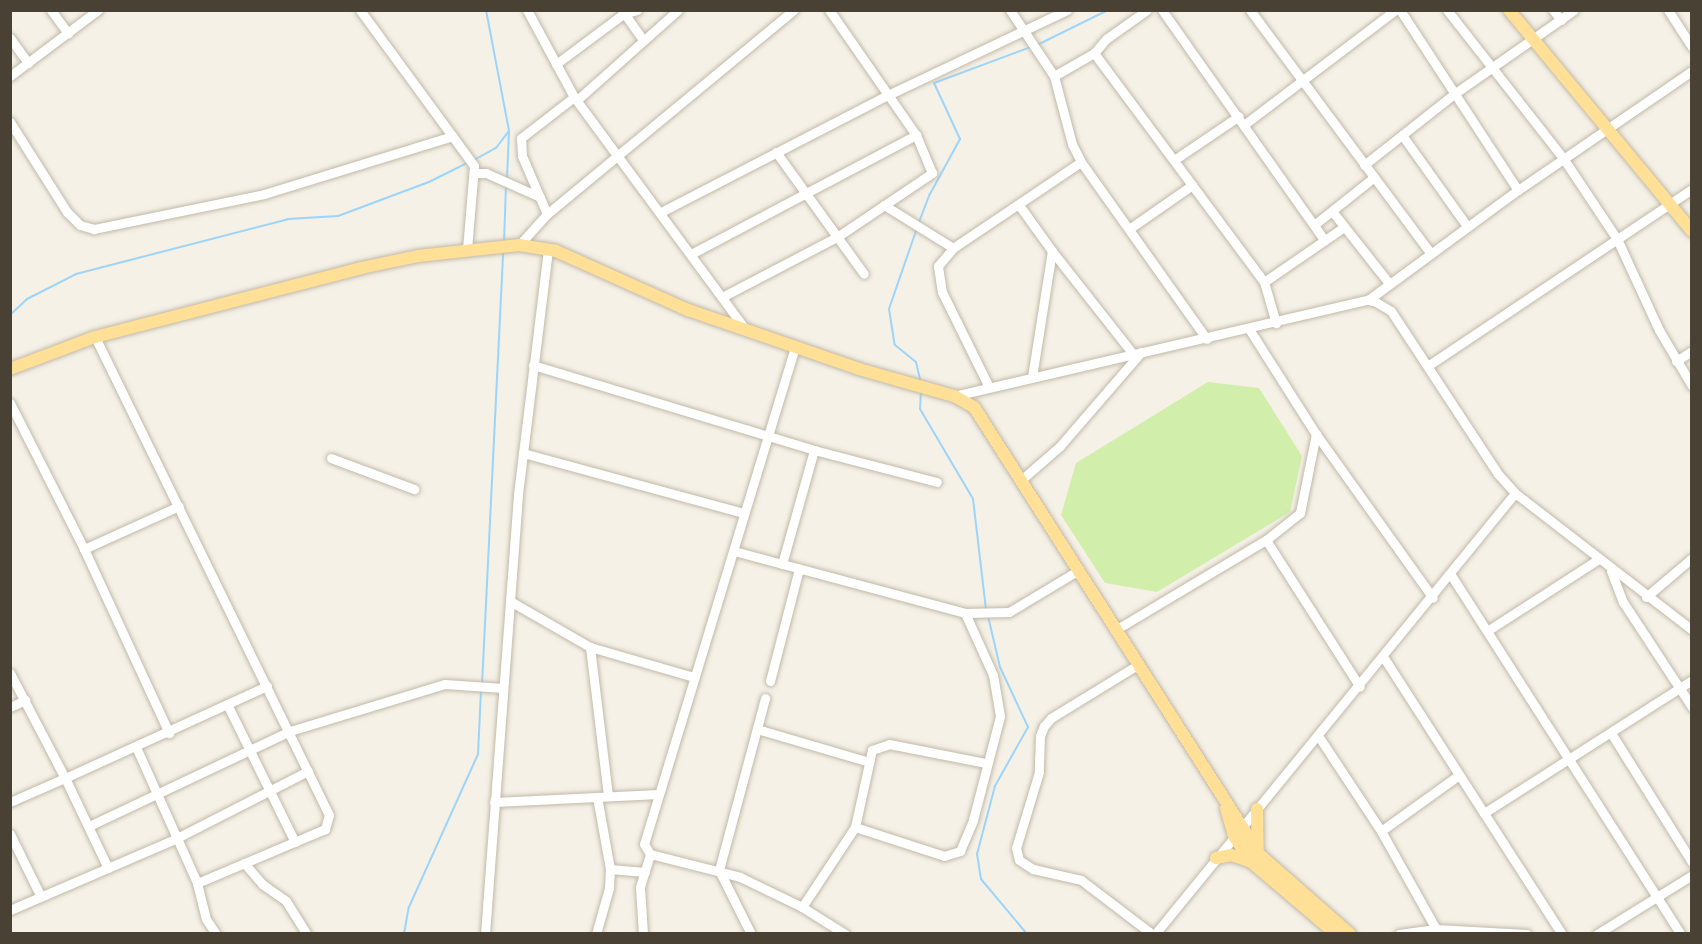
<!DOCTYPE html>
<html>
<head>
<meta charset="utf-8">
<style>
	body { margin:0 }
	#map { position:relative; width:1702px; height:944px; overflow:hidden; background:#f5f1e7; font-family:Roboto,sans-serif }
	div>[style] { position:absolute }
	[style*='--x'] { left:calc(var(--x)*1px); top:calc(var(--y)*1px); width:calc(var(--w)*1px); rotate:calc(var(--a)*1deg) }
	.green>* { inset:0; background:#d1eeab }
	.stream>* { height:2px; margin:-1px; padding:0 1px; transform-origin:1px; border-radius:1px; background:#9dd4f9 }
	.roads { filter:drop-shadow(0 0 2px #c2b9a8) drop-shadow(0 0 2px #c2b9a8) }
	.minor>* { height:9px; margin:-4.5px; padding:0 4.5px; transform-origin:4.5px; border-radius:4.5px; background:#fff }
	.major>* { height:12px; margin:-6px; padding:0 6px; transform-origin:6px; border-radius:6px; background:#ffe096 }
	span { translate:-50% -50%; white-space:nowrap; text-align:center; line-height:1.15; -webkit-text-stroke:4.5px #fff; paint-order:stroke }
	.frame { position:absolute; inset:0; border:12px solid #4a4135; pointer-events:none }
</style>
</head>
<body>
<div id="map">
	<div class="green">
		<div style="clip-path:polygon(1208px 382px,1259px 388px,1302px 456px,1290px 512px,1157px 592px,1105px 583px,1061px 515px,1076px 463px)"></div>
	</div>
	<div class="stream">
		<div style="--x:486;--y:10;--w:123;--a:79.2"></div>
		<div style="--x:509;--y:131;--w:48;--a:92.4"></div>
		<div style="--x:1037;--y:45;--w:79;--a:-26.2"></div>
		<div style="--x:474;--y:160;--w:25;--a:-29"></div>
		<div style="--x:496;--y:148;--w:20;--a:-53"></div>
		<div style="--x:919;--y:222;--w:30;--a:-69"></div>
		<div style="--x:930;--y:194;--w:63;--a:-61.4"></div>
		<div style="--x:960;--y:139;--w:62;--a:-114.9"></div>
		<div style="--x:934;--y:83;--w:103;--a:-20.4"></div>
		<div style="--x:917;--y:228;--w:86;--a:109.1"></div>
		<div style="--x:889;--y:309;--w:36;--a:81"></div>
		<div style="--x:895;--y:345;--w:27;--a:39"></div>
		<div style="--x:916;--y:362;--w:22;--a:77"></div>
		<div style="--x:504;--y:242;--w:58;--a:-88"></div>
		<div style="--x:10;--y:315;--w:23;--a:-43"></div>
		<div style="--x:27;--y:299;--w:55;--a:-27"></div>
		<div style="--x:76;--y:274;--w:219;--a:-14.5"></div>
		<div style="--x:288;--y:219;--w:50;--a:-3.4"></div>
		<div style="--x:338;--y:216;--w:97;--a:-20.5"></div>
		<div style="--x:429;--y:182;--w:45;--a:-26.6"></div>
		<div style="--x:921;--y:391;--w:18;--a:93"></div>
		<div style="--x:920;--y:409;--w:104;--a:59.5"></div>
		<div style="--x:973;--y:499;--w:112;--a:83.3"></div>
		<div style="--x:988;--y:616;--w:52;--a:76.8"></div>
		<div style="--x:1000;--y:667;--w:66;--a:65"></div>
		<div style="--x:1028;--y:727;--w:68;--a:119.2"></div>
		<div style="--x:995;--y:786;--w:70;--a:104.8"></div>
		<div style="--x:977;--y:854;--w:25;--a:81"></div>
		<div style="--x:981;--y:879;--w:72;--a:50.1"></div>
		<div style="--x:482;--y:685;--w:436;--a:-87.2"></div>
		<div style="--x:404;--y:934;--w:27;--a:-80"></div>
		<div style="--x:409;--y:907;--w:168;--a:-65.7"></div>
		<div style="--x:478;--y:754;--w:63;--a:-87.3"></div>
	</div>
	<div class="roads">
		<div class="minor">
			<div style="--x:51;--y:10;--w:29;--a:54"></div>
			<div style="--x:360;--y:10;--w:193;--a:53.8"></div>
			<div style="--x:474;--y:166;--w:84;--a:94.8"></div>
			<div style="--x:527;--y:10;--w:99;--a:61.6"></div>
			<div style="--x:574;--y:97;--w:290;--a:53.6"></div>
			<div style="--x:622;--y:10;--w:37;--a:55"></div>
			<div style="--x:1010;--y:10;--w:79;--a:56.3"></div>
			<div style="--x:1054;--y:76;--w:70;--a:75.2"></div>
			<div style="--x:1072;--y:144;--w:20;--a:63"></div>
			<div style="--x:1081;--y:162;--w:217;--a:54.6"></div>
			<div style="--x:1162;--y:10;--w:281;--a:54.8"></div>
			<div style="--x:1250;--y:10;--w:302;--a:53.4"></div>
			<div style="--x:1400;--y:10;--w:215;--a:56.8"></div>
			<div style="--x:1447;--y:10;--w:188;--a:51.9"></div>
			<div style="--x:1563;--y:158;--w:97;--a:56.3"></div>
			<div style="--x:1617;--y:239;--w:100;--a:65.2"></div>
			<div style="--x:1659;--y:330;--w:65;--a:59.5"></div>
			<div style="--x:1553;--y:10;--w:13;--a:51"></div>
			<div style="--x:1668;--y:10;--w:44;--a:57"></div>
			<div style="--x:10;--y:38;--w:31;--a:54"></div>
			<div style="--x:1094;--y:53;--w:285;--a:53.4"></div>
			<div style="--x:1264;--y:282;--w:43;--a:73.7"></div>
			<div style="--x:556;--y:64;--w:84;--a:-36.7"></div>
			<div style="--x:623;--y:14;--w:15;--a:-16"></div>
			<div style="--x:10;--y:76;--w:110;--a:-36.9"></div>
			<div style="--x:1054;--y:76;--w:46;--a:-29.9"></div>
			<div style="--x:1094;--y:53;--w:18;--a:-49"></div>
			<div style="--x:1106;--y:39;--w:50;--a:-35.3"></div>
			<div style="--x:577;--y:100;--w:135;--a:-41.7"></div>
			<div style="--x:10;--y:122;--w:107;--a:57.7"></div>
			<div style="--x:67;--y:212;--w:18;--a:45"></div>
			<div style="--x:80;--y:225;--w:15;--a:16"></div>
			<div style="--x:94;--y:229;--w:174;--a:-11.6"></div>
			<div style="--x:264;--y:194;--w:197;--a:-17.1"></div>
			<div style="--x:1245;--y:124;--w:188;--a:-37.2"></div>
			<div style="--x:1402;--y:135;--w:112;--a:54.5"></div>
			<div style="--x:776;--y:152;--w:150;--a:54.2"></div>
			<div style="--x:1174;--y:160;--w:78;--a:-34.1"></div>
			<div style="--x:1364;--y:165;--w:115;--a:-38.3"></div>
			<div style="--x:1454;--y:94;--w:146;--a:-35"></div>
			<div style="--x:475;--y:173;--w:11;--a:0"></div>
			<div style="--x:486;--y:173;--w:59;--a:24"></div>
			<div style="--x:884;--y:205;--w:81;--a:31.9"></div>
			<div style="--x:1019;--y:205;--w:57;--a:54.3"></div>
			<div style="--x:1332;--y:211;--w:90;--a:51.7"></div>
			<div style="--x:661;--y:212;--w:255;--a:-27.3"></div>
			<div style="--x:888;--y:95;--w:198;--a:-25.4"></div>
			<div style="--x:547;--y:214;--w:63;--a:-113.3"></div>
			<div style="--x:522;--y:156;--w:18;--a:-93"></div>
			<div style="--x:521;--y:138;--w:67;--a:-37.7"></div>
			<div style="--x:1314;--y:225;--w:75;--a:-38.5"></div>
			<div style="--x:1129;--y:229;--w:77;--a:-34.9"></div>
			<div style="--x:519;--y:245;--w:42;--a:-47.9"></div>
			<div style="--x:547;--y:214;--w:320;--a:-39.6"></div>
			<div style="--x:691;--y:254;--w:255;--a:-27.9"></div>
			<div style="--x:1264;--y:282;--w:97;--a:-34.5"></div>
			<div style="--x:722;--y:297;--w:130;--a:-27.6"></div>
			<div style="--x:837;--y:237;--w:115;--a:-34"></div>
			<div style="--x:932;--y:173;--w:41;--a:-112.8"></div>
			<div style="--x:916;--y:135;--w:152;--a:-124.8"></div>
			<div style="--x:1368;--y:300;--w:186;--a:-36.3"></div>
			<div style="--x:1518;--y:190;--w:211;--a:-34.4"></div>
			<div style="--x:1249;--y:329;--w:125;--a:57.5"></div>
			<div style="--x:1316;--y:434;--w:201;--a:54.5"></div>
			<div style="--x:95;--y:337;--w:532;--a:63.92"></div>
			<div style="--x:329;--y:815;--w:15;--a:106"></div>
			<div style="--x:325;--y:829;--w:139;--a:157.1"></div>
			<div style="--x:795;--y:347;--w:519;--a:106.9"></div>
			<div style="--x:644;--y:844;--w:12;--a:59"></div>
			<div style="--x:650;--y:854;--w:93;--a:14.3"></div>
			<div style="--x:740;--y:877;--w:69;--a:25.8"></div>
			<div style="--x:802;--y:907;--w:51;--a:32.1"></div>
			<div style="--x:1676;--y:361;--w:19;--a:-32"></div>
			<div style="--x:533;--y:365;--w:294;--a:16.8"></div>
			<div style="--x:814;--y:450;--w:127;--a:14.6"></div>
			<div style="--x:1429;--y:365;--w:316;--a:-33.8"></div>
			<div style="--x:1032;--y:377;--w:128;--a:-81"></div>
			<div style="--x:1052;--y:251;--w:131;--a:51.8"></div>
			<div style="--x:989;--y:387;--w:106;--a:-116.3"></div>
			<div style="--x:942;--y:292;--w:26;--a:-99"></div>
			<div style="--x:938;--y:266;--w:23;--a:-50"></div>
			<div style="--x:953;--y:248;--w:154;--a:-33.9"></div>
			<div style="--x:954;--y:396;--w:425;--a:-13.1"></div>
			<div style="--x:1368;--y:300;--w:8;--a:14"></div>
			<div style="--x:1376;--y:302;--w:17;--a:31"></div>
			<div style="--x:1391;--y:311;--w:195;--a:56.7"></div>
			<div style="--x:1498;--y:474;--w:25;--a:48"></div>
			<div style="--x:1515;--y:493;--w:224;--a:37.7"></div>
			<div style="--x:10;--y:403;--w:164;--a:63.1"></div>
			<div style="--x:84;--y:549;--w:104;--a:-24.4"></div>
			<div style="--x:523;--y:453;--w:229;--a:15.2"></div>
			<div style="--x:331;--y:458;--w:89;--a:20.5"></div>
			<div style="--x:1021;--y:480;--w:52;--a:-41.1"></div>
			<div style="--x:1060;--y:446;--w:124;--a:-49.2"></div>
			<div style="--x:1266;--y:540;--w:43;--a:-38.5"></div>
			<div style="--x:1300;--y:513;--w:81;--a:-78.6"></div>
			<div style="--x:84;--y:549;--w:203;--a:65.2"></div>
			<div style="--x:734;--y:551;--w:239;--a:15"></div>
			<div style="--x:965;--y:613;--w:44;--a:-1.3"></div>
			<div style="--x:1009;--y:612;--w:82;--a:-31"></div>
			<div style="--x:782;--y:564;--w:118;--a:-74.3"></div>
			<div style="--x:1611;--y:571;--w:33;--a:69"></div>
			<div style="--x:1623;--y:602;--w:126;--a:56.7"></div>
			<div style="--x:1451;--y:575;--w:426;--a:57.4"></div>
			<div style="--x:1646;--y:597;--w:60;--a:-40.3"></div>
			<div style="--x:510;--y:601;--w:92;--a:29.9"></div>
			<div style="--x:590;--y:647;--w:108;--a:16.1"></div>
			<div style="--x:1117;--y:629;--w:174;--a:-30.9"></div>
			<div style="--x:1266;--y:540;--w:174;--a:57.4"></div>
			<div style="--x:1487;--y:631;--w:131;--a:-32.8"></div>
			<div style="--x:590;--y:647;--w:149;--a:83.1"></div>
			<div style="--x:1384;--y:658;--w:328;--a:57.2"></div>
			<div style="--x:1139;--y:664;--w:103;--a:148.5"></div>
			<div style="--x:1051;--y:718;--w:11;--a:131"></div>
			<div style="--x:1044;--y:726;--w:11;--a:112"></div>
			<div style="--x:1040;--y:736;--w:36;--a:92"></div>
			<div style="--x:1039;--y:772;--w:79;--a:106.8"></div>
			<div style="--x:1016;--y:848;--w:12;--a:76"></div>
			<div style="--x:1019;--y:860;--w:17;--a:33"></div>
			<div style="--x:1033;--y:869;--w:49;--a:12.9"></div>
			<div style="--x:1081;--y:880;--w:89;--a:37.3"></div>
			<div style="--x:10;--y:673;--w:119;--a:62.4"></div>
			<div style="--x:65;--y:778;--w:222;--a:-24.5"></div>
			<div style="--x:770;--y:681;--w:116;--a:-75.5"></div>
			<div style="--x:227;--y:704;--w:154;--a:63.8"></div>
			<div style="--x:10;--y:707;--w:17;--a:-25"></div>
			<div style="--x:757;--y:729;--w:117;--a:16.4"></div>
			<div style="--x:1611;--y:733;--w:152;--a:57.9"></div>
			<div style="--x:1319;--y:737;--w:113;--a:56.6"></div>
			<div style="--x:1381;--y:831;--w:96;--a:-35.7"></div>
			<div style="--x:136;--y:747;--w:149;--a:65.8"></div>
			<div style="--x:197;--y:883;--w:37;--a:76"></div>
			<div style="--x:206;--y:919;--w:18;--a:56"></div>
			<div style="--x:10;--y:802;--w:60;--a:-23.6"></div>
			<div style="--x:65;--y:778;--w:100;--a:64.5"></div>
			<div style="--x:494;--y:802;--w:165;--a:-2.8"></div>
			<div style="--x:1484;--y:813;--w:247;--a:-32.6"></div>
			<div style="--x:89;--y:826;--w:222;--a:-25.3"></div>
			<div style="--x:290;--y:731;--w:162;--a:-16.9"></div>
			<div style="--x:445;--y:684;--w:58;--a:3.9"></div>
			<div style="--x:855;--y:827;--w:94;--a:18"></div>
			<div style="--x:944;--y:856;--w:17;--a:-17"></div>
			<div style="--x:960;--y:851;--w:34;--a:-67"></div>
			<div style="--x:973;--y:820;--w:107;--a:-75.4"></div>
			<div style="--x:1000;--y:716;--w:42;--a:-99.7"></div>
			<div style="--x:993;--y:675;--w:68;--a:-114.3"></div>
			<div style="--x:1381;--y:831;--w:112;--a:60.7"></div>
			<div style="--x:10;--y:834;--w:70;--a:63.8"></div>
			<div style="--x:244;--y:863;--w:28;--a:49"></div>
			<div style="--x:262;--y:884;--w:29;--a:35"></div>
			<div style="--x:286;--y:901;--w:38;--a:58"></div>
			<div style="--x:610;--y:869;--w:35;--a:5"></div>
			<div style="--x:802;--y:907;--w:96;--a:-56.5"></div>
			<div style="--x:855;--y:827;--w:79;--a:-77.6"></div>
			<div style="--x:872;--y:750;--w:18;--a:-19"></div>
			<div style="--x:889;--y:744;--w:99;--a:11.1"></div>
			<div style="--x:10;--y:910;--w:182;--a:-23.3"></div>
			<div style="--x:177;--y:838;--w:147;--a:-27.1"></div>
			<div style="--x:485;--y:934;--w:441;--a:-85.7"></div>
			<div style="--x:518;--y:494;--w:247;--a:-83"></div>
			<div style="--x:596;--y:934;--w:48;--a:-74.2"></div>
			<div style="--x:609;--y:888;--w:19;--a:-87"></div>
			<div style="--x:610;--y:869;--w:73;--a:-100.2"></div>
			<div style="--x:643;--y:934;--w:47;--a:-93.7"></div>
			<div style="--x:640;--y:887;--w:34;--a:-73"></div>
			<div style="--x:751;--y:934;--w:72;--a:-116.6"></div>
			<div style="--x:719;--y:870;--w:178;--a:-75"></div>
			<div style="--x:1155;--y:934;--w:569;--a:-50.77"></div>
			<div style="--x:1399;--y:934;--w:37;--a:-8"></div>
			<div style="--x:1436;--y:929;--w:91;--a:3.1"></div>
			<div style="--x:1597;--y:934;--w:112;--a:-31.8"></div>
		</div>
		<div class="major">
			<div style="--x:1509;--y:10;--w:287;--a:50.4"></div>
			<div style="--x:10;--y:369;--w:91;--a:-20.6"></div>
			<div style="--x:95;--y:337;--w:275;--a:-14.5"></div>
			<div style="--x:361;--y:268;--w:58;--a:-11.9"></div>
			<div style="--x:418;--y:256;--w:102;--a:-6.2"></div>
			<div style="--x:519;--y:245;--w:37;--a:9"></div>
			<div style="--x:556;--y:251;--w:145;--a:24.1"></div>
			<div style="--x:688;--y:310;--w:181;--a:19"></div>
			<div style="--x:859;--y:369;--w:99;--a:15.9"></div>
			<div style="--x:954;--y:396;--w:23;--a:29"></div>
			<div style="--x:974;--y:407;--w:532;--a:57.45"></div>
			<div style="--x:1260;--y:855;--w:120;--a:41.3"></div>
			<div style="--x:1226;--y:808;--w:29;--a:74"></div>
			<div style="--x:1234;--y:836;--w:30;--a:57"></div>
			<div style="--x:1250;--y:861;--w:113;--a:40.3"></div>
			<div style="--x:1257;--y:809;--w:39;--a:89"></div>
			<div style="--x:1216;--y:858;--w:15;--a:-11"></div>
			<div style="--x:1231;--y:855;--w:20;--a:18"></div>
		</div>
	</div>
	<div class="frame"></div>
</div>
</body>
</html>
